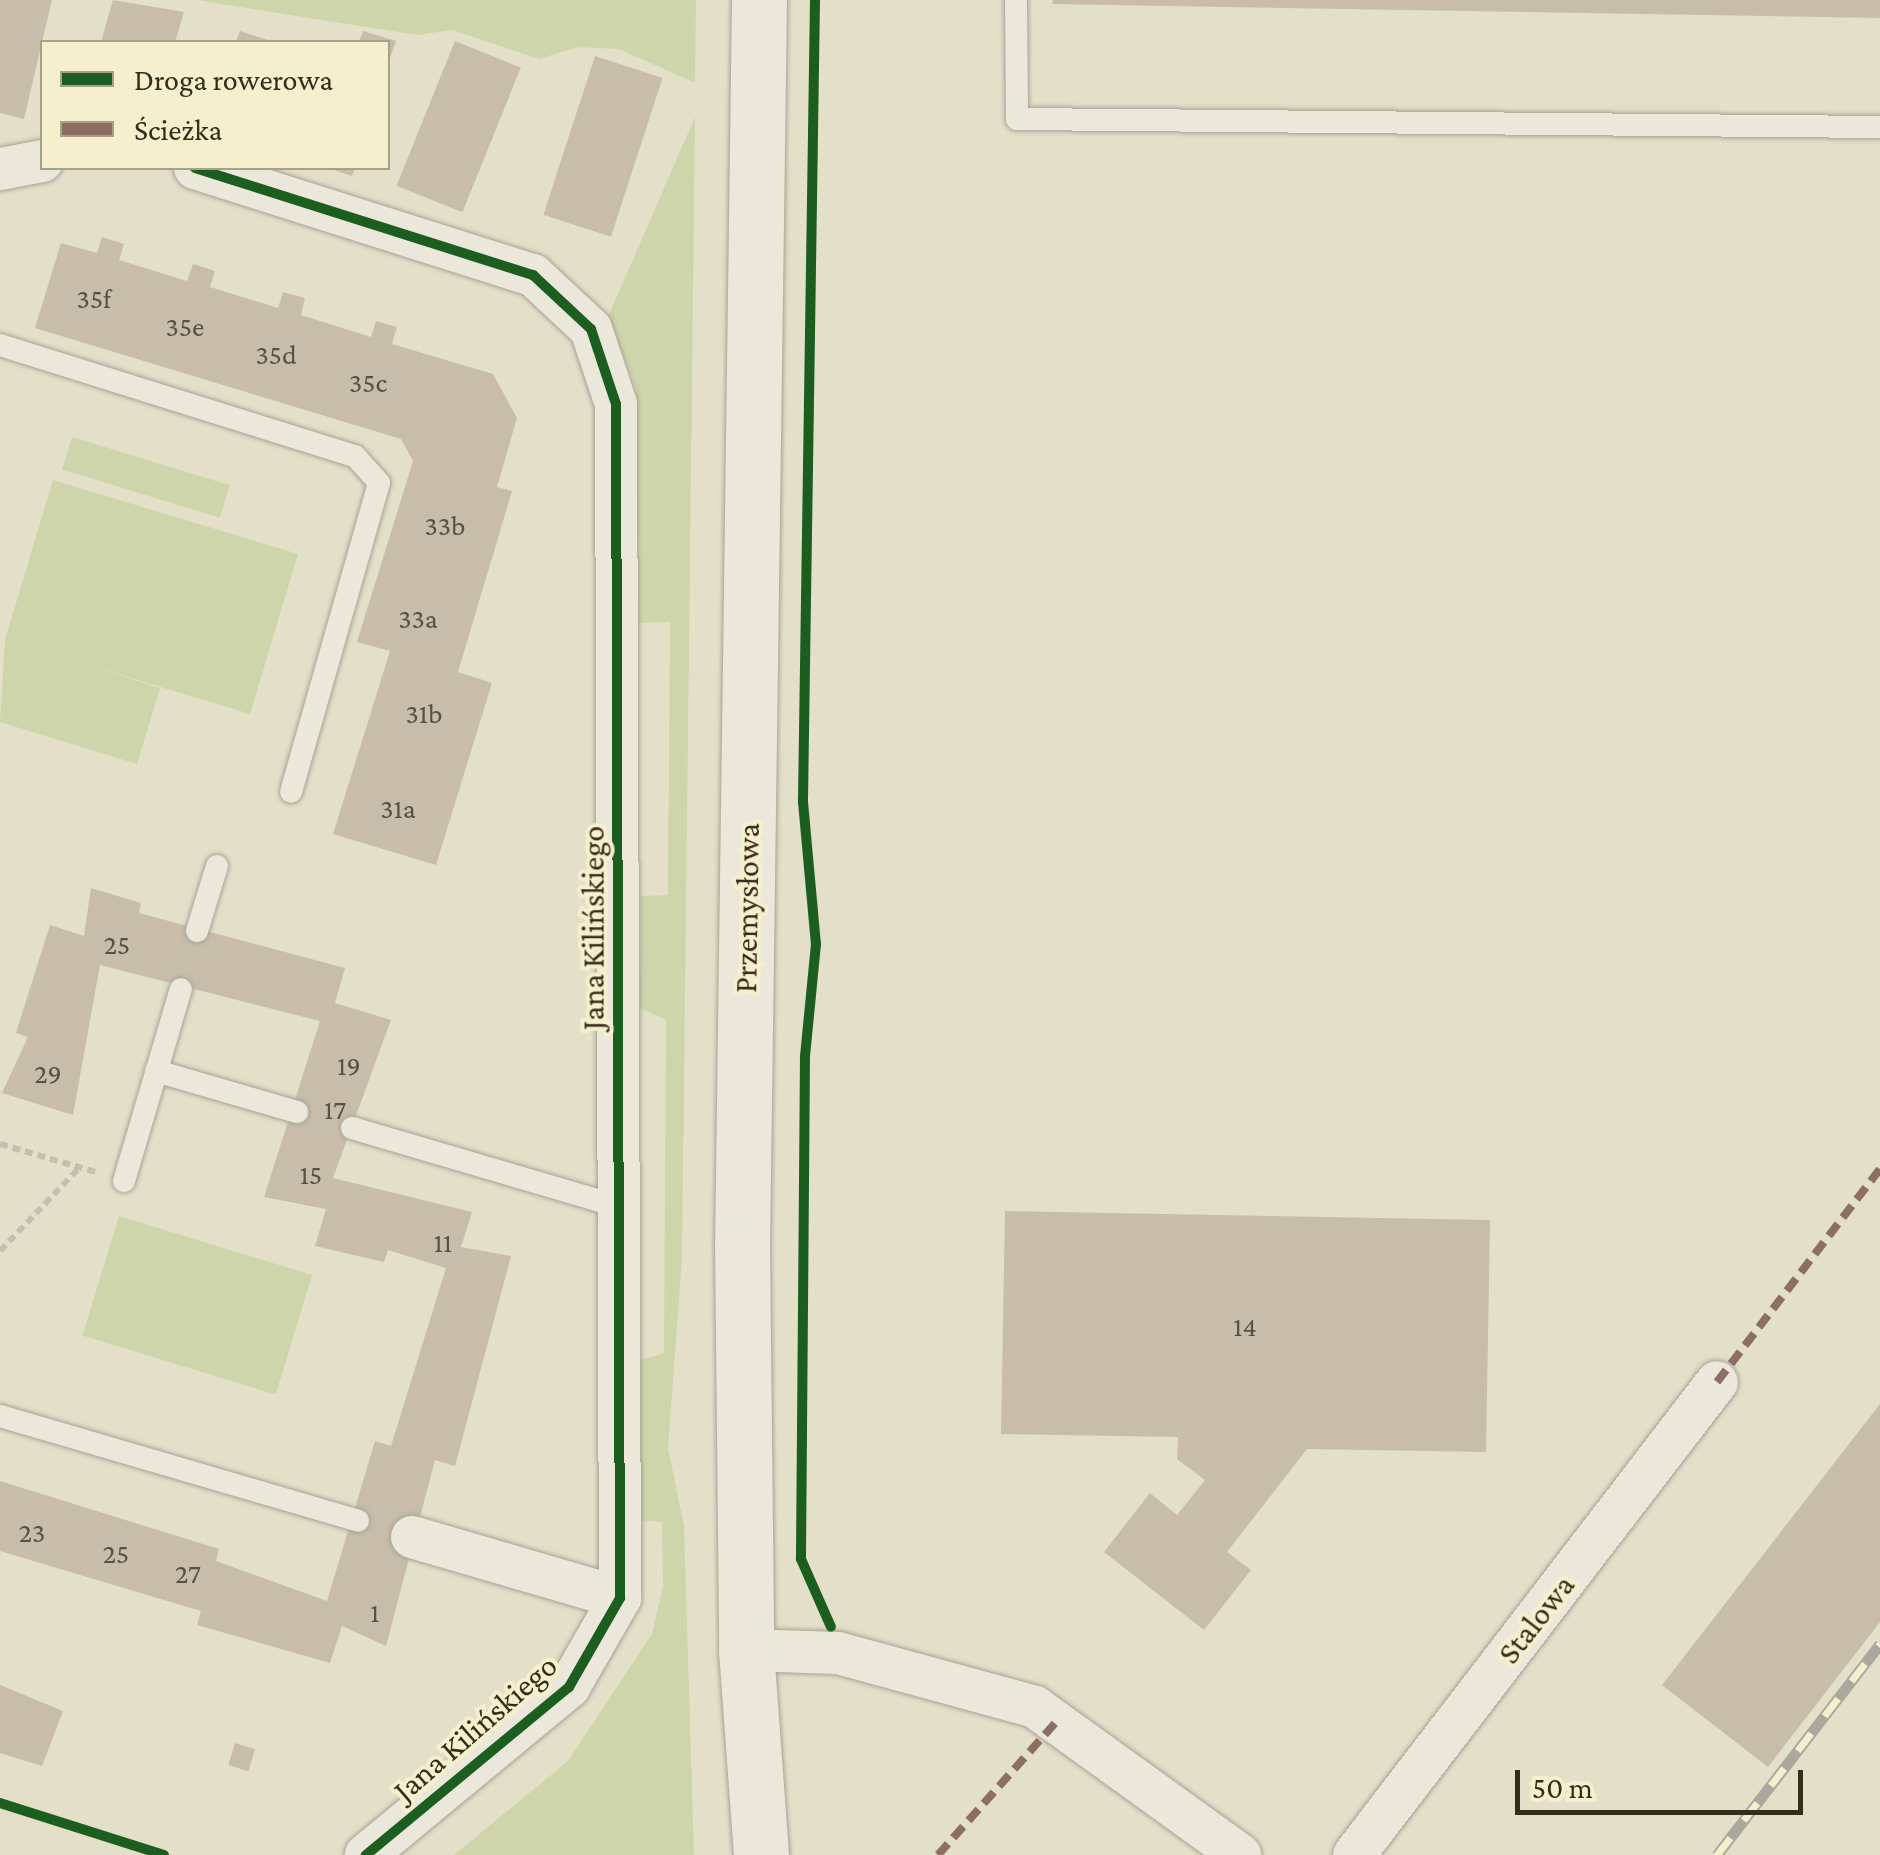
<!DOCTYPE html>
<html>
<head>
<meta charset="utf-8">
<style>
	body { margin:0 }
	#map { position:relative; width:1880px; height:1855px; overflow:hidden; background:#e3dfc9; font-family:"Crimson Pro",serif }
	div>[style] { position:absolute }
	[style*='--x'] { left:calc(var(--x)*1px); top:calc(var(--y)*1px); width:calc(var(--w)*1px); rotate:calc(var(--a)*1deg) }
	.green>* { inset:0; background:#cfd5ab; transform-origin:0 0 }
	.building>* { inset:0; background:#c7bdaa; transform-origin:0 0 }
	.path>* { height:6px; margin-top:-3px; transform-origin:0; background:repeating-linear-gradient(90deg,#c3c0b2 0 8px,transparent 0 13px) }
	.roads { filter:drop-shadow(0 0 2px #a8a393) drop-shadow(0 0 2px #a8a393) }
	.service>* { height:22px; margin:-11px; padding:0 11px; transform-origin:11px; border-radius:11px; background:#ebe8db }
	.minor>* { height:42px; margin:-21px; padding:0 21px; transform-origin:21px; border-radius:21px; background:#ebe8db }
	.secondary>* { height:55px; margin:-27.5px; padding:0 27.5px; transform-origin:27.5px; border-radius:27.5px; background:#ebe8db }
	.rail>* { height:11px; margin-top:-5.5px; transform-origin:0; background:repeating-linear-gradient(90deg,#f6efce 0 22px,#aaa79c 0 44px); box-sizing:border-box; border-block:2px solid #aaa79c }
	.quiet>* { height:8px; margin-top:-4px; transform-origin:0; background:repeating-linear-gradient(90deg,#8d6e63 0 15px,transparent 0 23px) }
	.cycleway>* { height:10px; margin:-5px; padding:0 5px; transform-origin:5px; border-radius:5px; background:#1b5e20 }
	span { translate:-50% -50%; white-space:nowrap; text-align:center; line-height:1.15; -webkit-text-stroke:8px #f6efce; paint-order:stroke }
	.number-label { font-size:28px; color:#5a5040 }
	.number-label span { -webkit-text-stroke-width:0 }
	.street-label { font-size:32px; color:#362c1c }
	.legend { position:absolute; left:40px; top:40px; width:350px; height:130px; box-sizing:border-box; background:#f6efce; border:2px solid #a9a187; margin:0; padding:12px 18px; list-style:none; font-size:30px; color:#362c1c }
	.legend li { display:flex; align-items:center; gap:20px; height:50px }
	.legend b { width:50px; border:2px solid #a9a187 }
	.scale { position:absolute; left:1515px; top:1770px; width:288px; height:45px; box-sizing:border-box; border:5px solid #362c1c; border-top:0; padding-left:12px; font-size:30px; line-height:35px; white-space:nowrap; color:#362c1c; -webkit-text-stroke:8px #f6efce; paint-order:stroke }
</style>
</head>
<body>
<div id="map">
	<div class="green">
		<div style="clip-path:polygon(196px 0,696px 0,695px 83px,619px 49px,578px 47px,539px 59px,452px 30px,417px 35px)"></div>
		<div style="clip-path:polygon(695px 117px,682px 1258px,668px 1448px,684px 1526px,694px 1855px,454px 1855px,568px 1761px,652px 1634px,663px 1586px,662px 1522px,637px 1520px,638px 1361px,664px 1353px,666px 1020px,640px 1008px,641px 896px,668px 895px,670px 622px,639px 623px,636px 388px,608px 317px)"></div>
		<div style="left:72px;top:437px;width:165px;height:34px;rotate:17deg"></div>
		<div style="clip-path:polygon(53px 480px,298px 554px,250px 714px,81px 663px,160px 688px,137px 764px,0 722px,5px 640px)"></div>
		<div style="left:119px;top:1216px;width:202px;height:125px;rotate:17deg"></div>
	</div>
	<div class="building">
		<div style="clip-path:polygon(0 0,52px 0,24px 119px,0 113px)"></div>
		<div style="clip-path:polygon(113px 0,184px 12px,175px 42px,101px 42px)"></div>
		<div style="clip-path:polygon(1053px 0,1880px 0,1880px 18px,1052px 4px)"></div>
		<div style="clip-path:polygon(240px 31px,274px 42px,236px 42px)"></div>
		<div style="clip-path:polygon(363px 31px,396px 41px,388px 64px,388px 42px,359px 42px)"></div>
		<div style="left:455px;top:41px;width:71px;height:156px;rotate:22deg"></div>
		<div style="left:595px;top:56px;width:71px;height:167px;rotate:18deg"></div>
		<div style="clip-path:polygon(328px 168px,355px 168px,352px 176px)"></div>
		<div style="clip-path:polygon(102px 237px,124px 244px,119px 260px,187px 281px,193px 264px,215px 271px,210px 287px,278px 308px,283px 292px,305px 298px,301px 315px,371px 337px,376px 321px,397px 327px,392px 344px,493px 374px,517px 418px,497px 487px,512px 491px,458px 672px,492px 683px,436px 865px,333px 834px,390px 651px,357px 642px,413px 461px,401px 439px,35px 328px,61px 243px,97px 253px)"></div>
		<div style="clip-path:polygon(91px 888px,141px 903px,139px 913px,345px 968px,335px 1003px,391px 1020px,333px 1178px,472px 1212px,461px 1247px,511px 1256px,455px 1466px,435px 1460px,386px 1646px,342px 1626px,330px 1663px,197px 1625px,201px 1611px,0 1551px,0 1481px,219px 1549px,216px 1561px,327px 1601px,375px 1441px,391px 1446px,446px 1268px,388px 1250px,384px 1262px,315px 1246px,326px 1209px,264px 1197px,320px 1021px,100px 965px,73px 1115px,2px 1093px,28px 1037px,16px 1033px,50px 925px,84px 936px)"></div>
		<div style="clip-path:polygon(1005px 1211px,1490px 1220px,1486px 1452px,1307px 1449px,1227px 1552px,1251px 1570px,1204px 1630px,1104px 1552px,1150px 1493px,1177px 1515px,1205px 1480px,1177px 1459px,1178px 1437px,1001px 1434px)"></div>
		<div style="clip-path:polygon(1880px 1404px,1880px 1622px,1768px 1767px,1662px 1685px)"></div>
		<div style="clip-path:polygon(0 1685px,63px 1711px,42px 1766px,0 1753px)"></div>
		<div style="left:235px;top:1743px;width:21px;height:23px;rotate:17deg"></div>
	</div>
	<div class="path">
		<div style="--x:0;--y:1144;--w:103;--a:16.3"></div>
		<div style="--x:0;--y:1251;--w:116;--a:-46.4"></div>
	</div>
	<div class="roads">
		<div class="service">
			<div style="--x:1016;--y:0;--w:119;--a:89.5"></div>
			<div style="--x:1017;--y:119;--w:863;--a:0.53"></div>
			<div style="--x:0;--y:345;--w:372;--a:17.4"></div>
			<div style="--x:355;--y:456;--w:36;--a:48"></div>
			<div style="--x:379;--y:483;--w:321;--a:105.9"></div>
			<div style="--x:197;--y:931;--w:68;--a:-72.9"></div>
			<div style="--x:156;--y:1071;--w:147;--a:16.2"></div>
			<div style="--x:352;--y:1128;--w:279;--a:16.4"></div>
			<div style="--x:124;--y:1181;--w:200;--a:-73.5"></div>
			<div style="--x:0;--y:1416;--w:373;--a:16.3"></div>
		</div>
		<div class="minor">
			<div style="--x:195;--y:168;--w:355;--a:17.6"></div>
			<div style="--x:533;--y:275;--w:79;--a:43"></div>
			<div style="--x:591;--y:329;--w:79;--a:71.6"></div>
			<div style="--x:616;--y:404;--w:1194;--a:89.81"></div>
			<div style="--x:620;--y:1598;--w:103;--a:119.8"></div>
			<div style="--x:569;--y:1687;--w:264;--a:140.4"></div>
			<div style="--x:0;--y:169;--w:43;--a:-10.8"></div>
			<div style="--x:412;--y:1537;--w:217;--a:16.3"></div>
			<div style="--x:746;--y:1650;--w:92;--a:1.9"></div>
			<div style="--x:838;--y:1653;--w:204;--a:15.3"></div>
			<div style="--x:1035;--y:1707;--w:253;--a:35.8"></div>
			<div style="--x:1354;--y:1855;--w:596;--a:-52.5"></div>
		</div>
		<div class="secondary">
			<div style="--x:759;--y:0;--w:1242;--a:90.78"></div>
			<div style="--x:742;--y:1242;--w:408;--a:89.4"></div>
			<div style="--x:746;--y:1650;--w:206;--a:85.8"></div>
		</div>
	</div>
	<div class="rail">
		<div style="--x:1717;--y:1855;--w:267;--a:-52.3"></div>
	</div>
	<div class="quiet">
		<div style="--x:1717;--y:1382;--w:268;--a:-52.6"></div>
		<div style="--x:938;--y:1855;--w:178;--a:-48.4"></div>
	</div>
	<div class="cycleway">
		<div style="--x:815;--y:0;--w:802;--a:90.86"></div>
		<div style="--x:803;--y:802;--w:143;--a:84.8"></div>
		<div style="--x:816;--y:944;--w:114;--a:95.6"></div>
		<div style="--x:805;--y:1057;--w:502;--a:90.46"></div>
		<div style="--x:801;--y:1559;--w:74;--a:66.2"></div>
		<div style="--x:195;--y:168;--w:355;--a:17.6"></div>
		<div style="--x:533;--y:275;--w:79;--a:43"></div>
		<div style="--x:591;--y:329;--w:79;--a:71.6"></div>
		<div style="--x:616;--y:404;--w:1194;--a:89.81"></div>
		<div style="--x:620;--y:1598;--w:103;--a:119.8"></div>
		<div style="--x:569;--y:1687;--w:264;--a:140.4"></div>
		<div style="--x:0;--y:1803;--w:172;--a:17.6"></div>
	</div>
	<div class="number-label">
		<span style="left:94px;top:299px">35f</span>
		<span style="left:185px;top:327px">35e</span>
		<span style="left:276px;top:355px">35d</span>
		<span style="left:368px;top:383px">35c</span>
		<span style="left:445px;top:526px">33b</span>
		<span style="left:418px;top:619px">33a</span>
		<span style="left:424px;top:714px">31b</span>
		<span style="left:398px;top:809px">31a</span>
		<span style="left:117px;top:945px">25</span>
		<span style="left:349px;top:1066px">19</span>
		<span style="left:48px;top:1074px">29</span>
		<span style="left:335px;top:1110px">17</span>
		<span style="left:311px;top:1175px">15</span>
		<span style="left:443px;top:1243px">11</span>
		<span style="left:1245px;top:1327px">14</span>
		<span style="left:32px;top:1533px">23</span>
		<span style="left:116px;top:1554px">25</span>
		<span style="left:188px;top:1574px">27</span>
		<span style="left:375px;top:1613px">1</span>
	</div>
	<div class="street-label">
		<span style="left:747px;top:908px;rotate:-89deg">Przemysłowa</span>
		<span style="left:593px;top:928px;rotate:-90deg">Jana Kilińskiego</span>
		<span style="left:1536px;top:1619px;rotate:-52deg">Stalowa</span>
		<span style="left:475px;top:1728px;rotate:-41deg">Jana Kilińskiego</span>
	</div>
	<ul class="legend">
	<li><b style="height:12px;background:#1b5e20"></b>Droga rowerowa</li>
	<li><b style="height:12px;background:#8d6e63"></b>Ścieżka</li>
	</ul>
	<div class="scale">50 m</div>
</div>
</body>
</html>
